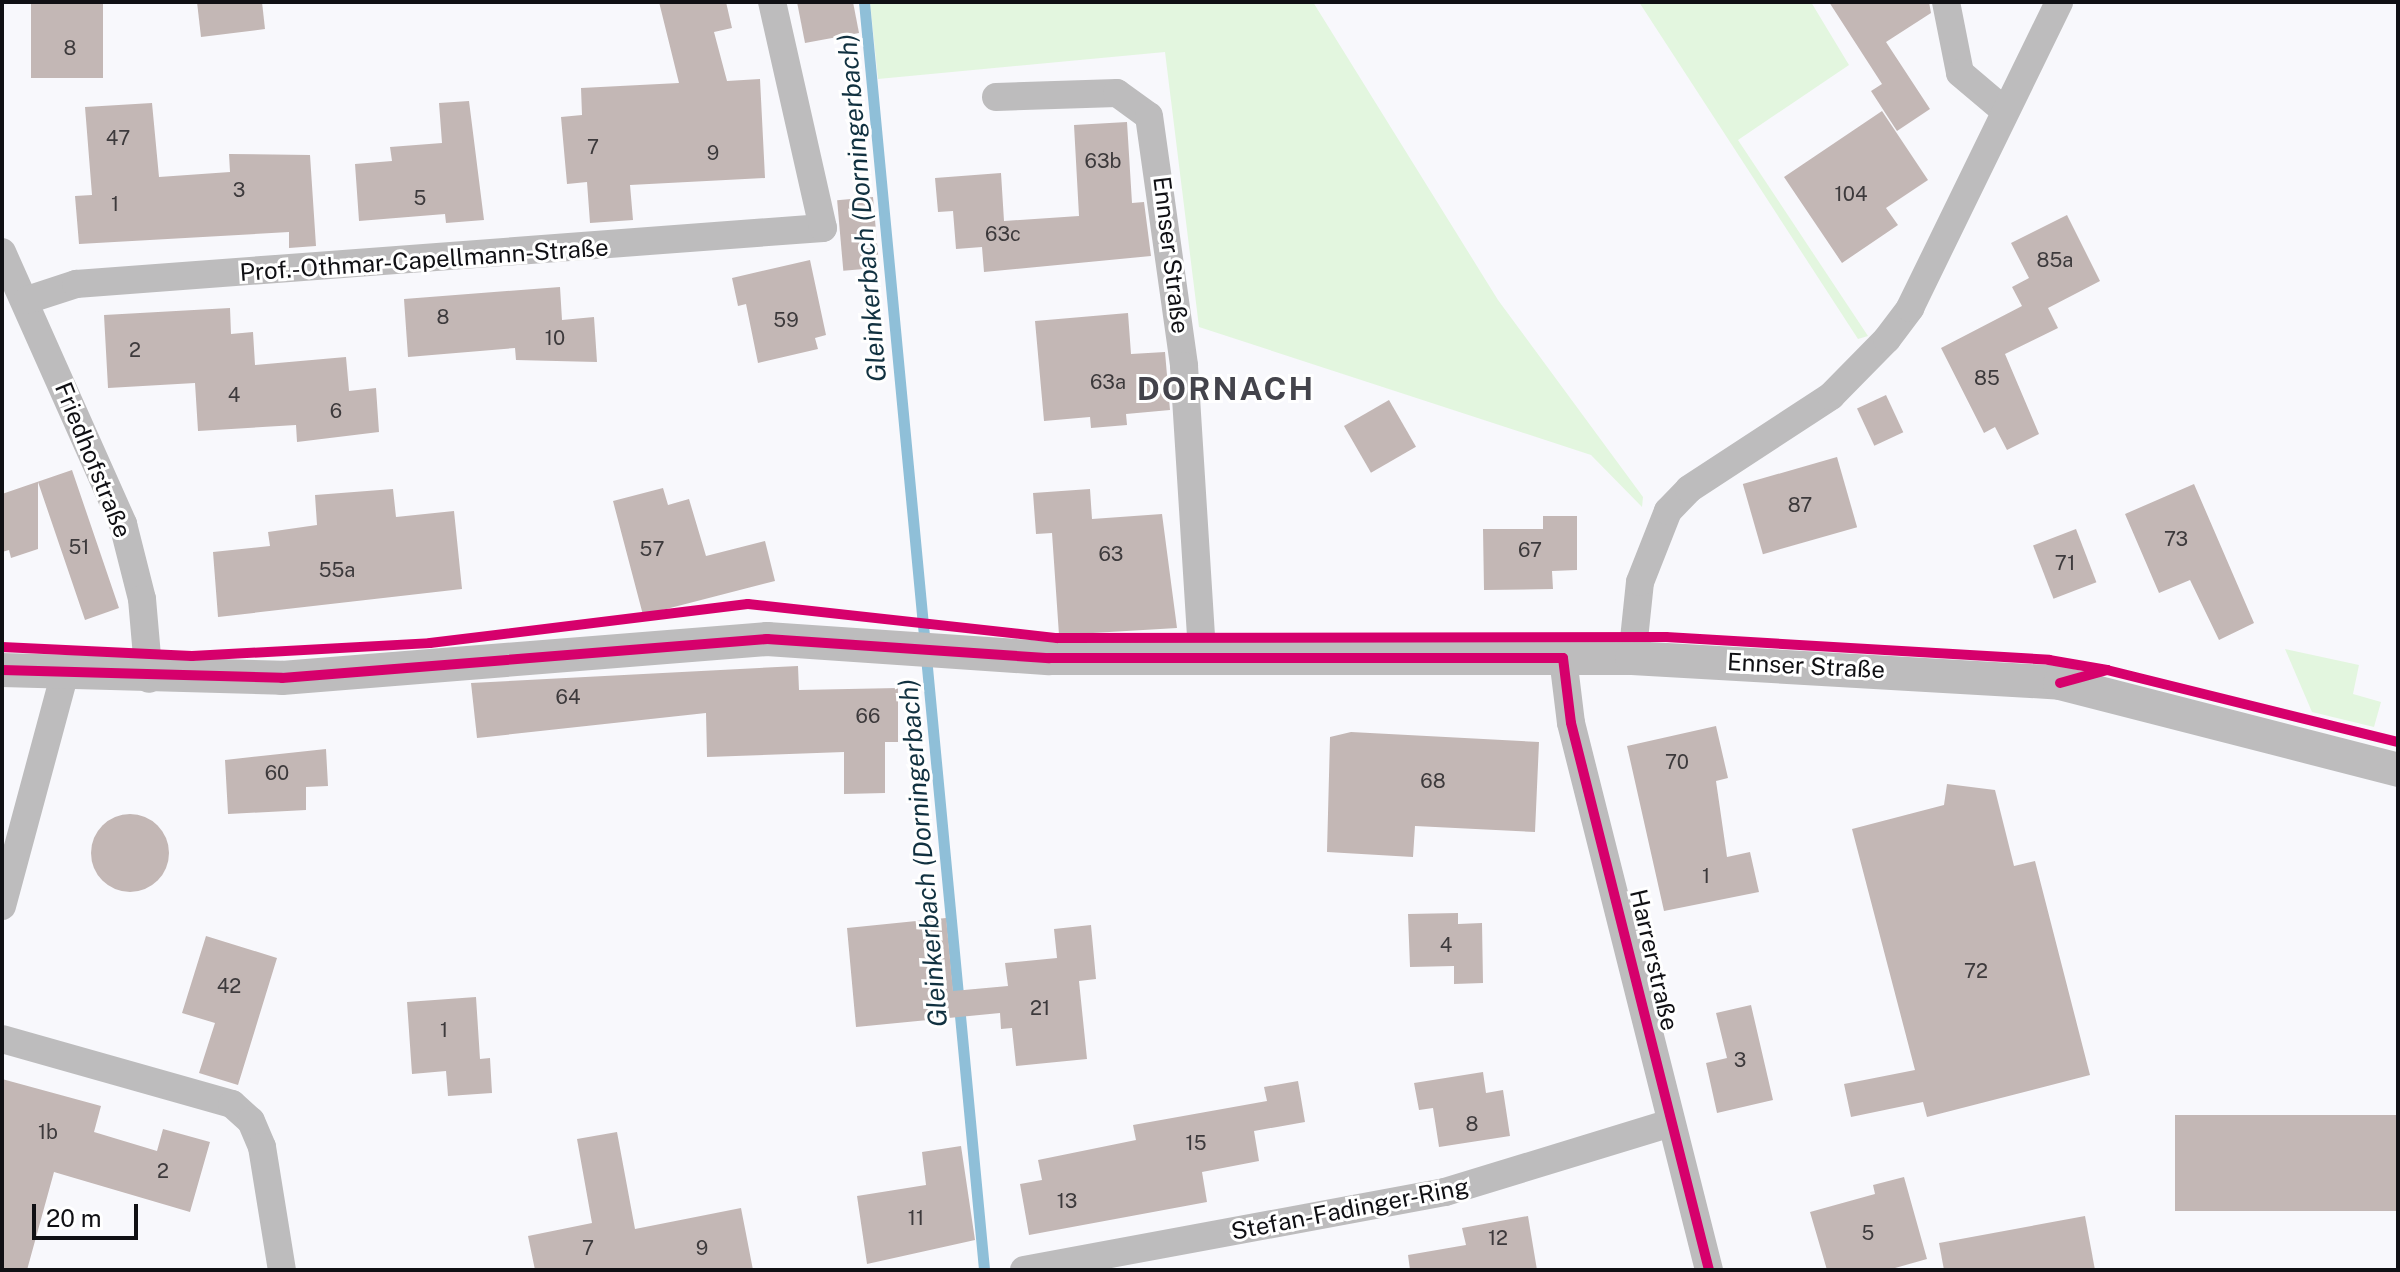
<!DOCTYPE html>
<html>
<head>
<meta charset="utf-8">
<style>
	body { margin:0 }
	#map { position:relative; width:2400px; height:1272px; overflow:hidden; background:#f8f8fc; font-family:"Public Sans",sans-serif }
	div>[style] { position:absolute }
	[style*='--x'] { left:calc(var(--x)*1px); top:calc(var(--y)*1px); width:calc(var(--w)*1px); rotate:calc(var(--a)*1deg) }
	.green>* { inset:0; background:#e3f6df }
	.stream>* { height:11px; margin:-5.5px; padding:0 5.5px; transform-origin:5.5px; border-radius:5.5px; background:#8fbfd8 }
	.building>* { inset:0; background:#c3b7b5; transform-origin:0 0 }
	.round { border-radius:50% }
	.minor>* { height:28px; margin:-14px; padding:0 14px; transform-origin:14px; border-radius:14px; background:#bdbcbd }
	.tertiary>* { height:34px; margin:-17px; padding:0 17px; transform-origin:17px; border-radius:17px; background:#bdbcbd }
	.cycleway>* { height:10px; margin:-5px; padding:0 5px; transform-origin:5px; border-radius:5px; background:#d6006c }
	span { translate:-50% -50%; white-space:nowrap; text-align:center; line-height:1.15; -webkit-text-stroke:6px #fff; paint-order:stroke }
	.number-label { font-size:20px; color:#3d3a3c }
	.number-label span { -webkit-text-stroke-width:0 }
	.street-label { font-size:24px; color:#101014 }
	.water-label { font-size:26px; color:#113140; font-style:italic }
	.district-label { font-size:32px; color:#43434b; font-weight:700; letter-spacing:2px }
	.frame { position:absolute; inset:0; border:4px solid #101014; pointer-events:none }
	.scale { position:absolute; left:32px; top:1204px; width:106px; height:36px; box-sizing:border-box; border:4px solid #101014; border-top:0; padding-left:10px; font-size:24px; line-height:28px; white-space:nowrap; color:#101014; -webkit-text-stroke:6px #fff; paint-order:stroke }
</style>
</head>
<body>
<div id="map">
	<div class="green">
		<div style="clip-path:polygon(870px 2px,1313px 2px,1498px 300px,1643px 497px,1642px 507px,1591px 455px,1199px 327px,1165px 52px,878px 79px)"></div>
		<div style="clip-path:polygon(1639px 2px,1811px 2px,1849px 65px,1738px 140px,1868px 336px,1858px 339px)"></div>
		<div style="clip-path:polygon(2285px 649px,2359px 665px,2353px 694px,2381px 702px,2374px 727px,2312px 712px)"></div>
	</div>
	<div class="stream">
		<div style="--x:864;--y:2;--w:1274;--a:84.59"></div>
	</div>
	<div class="building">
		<div style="left:31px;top:2px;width:72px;height:76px"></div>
		<div style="clip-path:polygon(197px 2px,262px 2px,265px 29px,201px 37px)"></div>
		<div style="clip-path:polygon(659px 2px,726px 2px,732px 28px,714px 32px,727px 81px,760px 79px,765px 178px,630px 185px,633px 220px,590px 223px,587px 182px,567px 184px,561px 117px,582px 115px,581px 88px,679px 83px)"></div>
		<div style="clip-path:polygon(797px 2px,853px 2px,859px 33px,805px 43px)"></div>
		<div style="clip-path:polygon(1829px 2px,1929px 2px,1931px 13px,1886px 42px,1930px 109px,1897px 131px,1871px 91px,1882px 84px)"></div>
		<div style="clip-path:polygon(469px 101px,484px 220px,446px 223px,445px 214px,359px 221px,355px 164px,392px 161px,390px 147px,442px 143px,439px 103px)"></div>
		<div style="clip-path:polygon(152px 103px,159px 177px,230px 172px,229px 154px,310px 155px,316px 246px,289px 248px,289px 232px,79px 244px,75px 196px,92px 195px,85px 107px)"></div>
		<div style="clip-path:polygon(1882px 111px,1928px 180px,1886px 208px,1898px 225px,1842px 263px,1784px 177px)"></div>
		<div style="clip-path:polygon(1127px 122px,1132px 203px,1144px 202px,1151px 256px,984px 272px,982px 247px,956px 249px,953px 211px,938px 212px,935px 178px,1001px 173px,1004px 221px,1079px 216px,1074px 125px)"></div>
		<div style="left:873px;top:197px;width:71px;height:36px;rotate:85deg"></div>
		<div style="clip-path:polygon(2067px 215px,2100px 281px,2048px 308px,2058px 328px,2005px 354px,2039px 434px,2007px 450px,1995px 427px,1984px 433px,1941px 348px,2022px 306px,2012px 287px,2029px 278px,2011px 243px)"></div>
		<div style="clip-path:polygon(810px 260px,826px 335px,815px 338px,818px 349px,758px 363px,746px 304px,738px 306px,732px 278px)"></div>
		<div style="clip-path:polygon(560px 287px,562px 320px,594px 317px,597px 362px,516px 360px,515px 348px,408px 357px,404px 299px)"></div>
		<div style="clip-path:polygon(230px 308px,231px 334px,253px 332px,255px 365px,346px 357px,349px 391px,376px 388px,379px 432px,297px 442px,296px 425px,198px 431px,195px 383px,108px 388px,104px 315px)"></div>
		<div style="clip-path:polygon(1128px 313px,1131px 354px,1165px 352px,1170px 410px,1126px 414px,1127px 425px,1091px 428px,1090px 417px,1044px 421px,1035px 321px)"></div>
		<div style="left:1886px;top:395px;width:41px;height:32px;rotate:65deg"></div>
		<div style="left:1389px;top:400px;width:54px;height:52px;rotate:60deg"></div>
		<div style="left:1837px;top:457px;width:73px;height:98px;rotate:74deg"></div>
		<div style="clip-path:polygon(72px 470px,119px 608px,85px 620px,38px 482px,38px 549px,11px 558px,9px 550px,2px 552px,2px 494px)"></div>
		<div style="clip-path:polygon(2194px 484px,2254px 623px,2219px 640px,2190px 580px,2159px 593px,2125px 514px)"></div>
		<div style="clip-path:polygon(663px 488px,668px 505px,689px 499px,706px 556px,765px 541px,775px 581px,643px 615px,613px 501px)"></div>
		<div style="clip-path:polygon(393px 489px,396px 517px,454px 511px,462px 589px,218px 617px,213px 552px,270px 546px,268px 532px,317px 525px,315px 495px)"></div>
		<div style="clip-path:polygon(1090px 489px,1092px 519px,1162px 514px,1177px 628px,1059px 635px,1052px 533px,1036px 534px,1033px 493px)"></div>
		<div style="clip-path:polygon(1543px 516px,1577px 516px,1577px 570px,1552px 571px,1553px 589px,1484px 590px,1483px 529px,1543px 529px)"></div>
		<div style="left:2076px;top:529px;width:57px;height:46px;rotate:69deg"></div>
		<div style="clip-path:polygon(798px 666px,799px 690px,898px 688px,898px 742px,885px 742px,885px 793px,844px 794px,844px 752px,707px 757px,706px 713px,477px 738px,471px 683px)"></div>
		<div style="clip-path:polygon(1716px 726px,1728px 778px,1716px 781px,1727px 857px,1750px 852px,1759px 892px,1664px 911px,1627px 746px)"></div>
		<div style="clip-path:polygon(1351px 732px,1539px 742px,1535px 832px,1415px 826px,1413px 857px,1327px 852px,1330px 737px)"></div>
		<div style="clip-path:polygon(326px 749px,328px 786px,306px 787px,306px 810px,228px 814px,225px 760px)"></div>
		<div style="clip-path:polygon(1947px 784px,1995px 790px,2014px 866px,2035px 861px,2090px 1075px,1927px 1117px,1923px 1102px,1851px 1117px,1844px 1084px,1915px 1070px,1852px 829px,1944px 805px)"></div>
		<div class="round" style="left:91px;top:814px;width:78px;height:78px"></div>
		<div style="clip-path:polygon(1458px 913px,1458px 924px,1482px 923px,1483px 983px,1454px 984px,1454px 966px,1410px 967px,1408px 914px)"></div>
		<div style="clip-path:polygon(946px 918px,953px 991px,1008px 986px,1005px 963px,1057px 958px,1054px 929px,1091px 925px,1096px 979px,1079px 981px,1087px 1059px,1016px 1066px,1012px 1028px,1001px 1029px,1000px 1013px,856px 1027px,847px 928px)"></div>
		<div style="clip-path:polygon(206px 936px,277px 958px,238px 1085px,199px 1073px,215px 1023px,182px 1013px)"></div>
		<div style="clip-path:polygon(476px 997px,480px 1059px,490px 1058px,492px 1093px,448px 1096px,446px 1071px,412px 1074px,407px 1002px)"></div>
		<div style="clip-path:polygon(1751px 1005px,1773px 1100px,1717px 1113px,1706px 1063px,1727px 1058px,1716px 1013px)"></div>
		<div style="clip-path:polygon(1483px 1072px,1486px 1093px,1503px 1090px,1510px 1136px,1439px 1147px,1433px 1108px,1419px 1110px,1414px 1083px)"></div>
		<div style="clip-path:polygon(2px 1079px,101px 1106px,94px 1132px,157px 1151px,163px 1129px,210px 1142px,190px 1212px,54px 1172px,27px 1270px,2px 1270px)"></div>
		<div style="clip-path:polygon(1298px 1081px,1305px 1122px,1254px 1131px,1259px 1161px,1202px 1172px,1207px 1202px,1029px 1235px,1020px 1184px,1042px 1180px,1038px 1160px,1136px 1140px,1133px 1125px,1267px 1101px,1264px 1087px)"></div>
		<div style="left:2398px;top:1115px;width:96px;height:223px;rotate:90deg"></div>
		<div style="clip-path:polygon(617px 1132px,635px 1229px,741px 1208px,753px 1270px,535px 1270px,528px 1236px,592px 1223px,577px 1139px)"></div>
		<div style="clip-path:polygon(961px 1146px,975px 1240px,867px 1264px,857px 1196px,926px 1185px,922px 1152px)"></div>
		<div style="clip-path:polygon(1904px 1177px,1927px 1259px,1888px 1270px,1827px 1270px,1810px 1212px,1875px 1194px,1873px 1185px)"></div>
		<div style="clip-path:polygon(1528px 1216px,1537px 1270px,1410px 1270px,1408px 1255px,1466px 1245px,1462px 1228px)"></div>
		<div style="clip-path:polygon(2085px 1216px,2095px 1270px,1944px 1270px,1939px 1243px)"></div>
	</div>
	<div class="minor">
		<div style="--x:1946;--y:2;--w:72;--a:78.8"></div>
		<div style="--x:1960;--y:73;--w:59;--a:40.2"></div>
		<div style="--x:996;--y:97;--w:121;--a:-1.9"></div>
		<div style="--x:1117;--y:93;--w:39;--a:36"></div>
		<div style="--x:1149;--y:116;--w:252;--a:82"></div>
		<div style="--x:1184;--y:366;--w:288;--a:86.4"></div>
		<div style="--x:2;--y:252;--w:298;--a:66"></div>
		<div style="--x:123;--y:524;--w:77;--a:75.8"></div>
		<div style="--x:142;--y:599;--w:80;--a:85"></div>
		<div style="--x:27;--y:300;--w:52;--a:-18.1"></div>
		<div style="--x:76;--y:284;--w:749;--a:-4.29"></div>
		<div style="--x:823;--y:228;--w:232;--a:-102.7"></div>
		<div style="--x:1563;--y:658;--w:65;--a:83"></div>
		<div style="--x:1571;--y:723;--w:564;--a:75.84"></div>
		<div style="--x:1632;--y:658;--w:76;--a:-84"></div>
		<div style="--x:1640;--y:582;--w:76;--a:-68.5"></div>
		<div style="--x:1668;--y:511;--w:30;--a:-46"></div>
		<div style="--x:1689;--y:489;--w:170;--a:-33.2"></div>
		<div style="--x:1831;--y:396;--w:80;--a:-45.5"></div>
		<div style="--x:1887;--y:339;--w:39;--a:-53"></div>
		<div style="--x:1910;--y:308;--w:340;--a:-64"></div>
		<div style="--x:2;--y:906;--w:238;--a:-74.9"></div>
		<div style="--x:2;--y:1039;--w:239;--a:15.8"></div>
		<div style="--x:232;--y:1104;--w:25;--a:42"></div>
		<div style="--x:251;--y:1121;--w:28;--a:67"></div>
		<div style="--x:262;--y:1147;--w:125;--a:80.8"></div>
		<div style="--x:1024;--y:1270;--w:428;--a:-10.5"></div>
		<div style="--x:1445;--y:1192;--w:236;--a:-17"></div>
	</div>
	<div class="tertiary">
		<div style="--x:2;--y:670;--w:280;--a:1.6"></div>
		<div style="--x:282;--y:678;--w:487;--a:-4.6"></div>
		<div style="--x:767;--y:639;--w:283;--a:3.9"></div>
		<div style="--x:1049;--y:658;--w:583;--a:0"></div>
		<div style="--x:1632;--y:658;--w:429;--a:3.3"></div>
		<div style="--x:2060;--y:683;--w:349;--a:14.4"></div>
	</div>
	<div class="cycleway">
		<div style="--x:2;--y:647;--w:190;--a:2.7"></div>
		<div style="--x:192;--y:656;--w:238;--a:-3.1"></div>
		<div style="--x:430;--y:643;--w:320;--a:-7"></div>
		<div style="--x:748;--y:604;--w:311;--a:6.3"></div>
		<div style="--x:1057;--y:638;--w:609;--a:-0.09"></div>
		<div style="--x:1666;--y:637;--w:384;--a:3.4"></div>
		<div style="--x:2049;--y:660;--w:59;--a:9.8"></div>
		<div style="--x:2;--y:670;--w:280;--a:1.6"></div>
		<div style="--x:282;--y:678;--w:487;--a:-4.6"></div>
		<div style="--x:767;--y:639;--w:283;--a:3.9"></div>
		<div style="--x:1049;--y:658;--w:514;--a:0"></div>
		<div style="--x:1563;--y:658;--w:65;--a:83"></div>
		<div style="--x:1571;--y:723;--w:564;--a:75.84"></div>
		<div style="--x:2060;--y:683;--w:49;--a:-15.5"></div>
		<div style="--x:2107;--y:670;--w:300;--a:13.9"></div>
	</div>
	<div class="number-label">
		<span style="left:70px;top:48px">8</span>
		<span style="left:118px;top:138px">47</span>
		<span style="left:593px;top:147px">7</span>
		<span style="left:713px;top:153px">9</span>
		<span style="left:1103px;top:161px">63b</span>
		<span style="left:239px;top:190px">3</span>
		<span style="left:1851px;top:194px">104</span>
		<span style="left:420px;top:198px">5</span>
		<span style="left:115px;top:204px">1</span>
		<span style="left:1003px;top:234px">63c</span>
		<span style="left:2055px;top:260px">85a</span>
		<span style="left:443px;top:317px">8</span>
		<span style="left:786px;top:320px">59</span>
		<span style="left:555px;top:338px">10</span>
		<span style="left:135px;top:350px">2</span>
		<span style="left:1987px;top:378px">85</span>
		<span style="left:1108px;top:382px">63a</span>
		<span style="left:234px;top:395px">4</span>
		<span style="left:336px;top:411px">6</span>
		<span style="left:1800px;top:505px">87</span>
		<span style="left:2176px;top:539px">73</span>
		<span style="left:79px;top:547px">51</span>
		<span style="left:652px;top:549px">57</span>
		<span style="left:1530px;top:550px">67</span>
		<span style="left:1111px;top:554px">63</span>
		<span style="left:2065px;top:563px">71</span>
		<span style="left:337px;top:570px">55a</span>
		<span style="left:568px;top:697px">64</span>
		<span style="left:868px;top:716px">66</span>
		<span style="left:1677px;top:762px">70</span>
		<span style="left:277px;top:773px">60</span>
		<span style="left:1433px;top:781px">68</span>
		<span style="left:1706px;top:876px">1</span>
		<span style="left:1446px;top:945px">4</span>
		<span style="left:1976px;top:971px">72</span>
		<span style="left:229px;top:986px">42</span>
		<span style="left:1040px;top:1008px">21</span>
		<span style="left:444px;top:1030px">1</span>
		<span style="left:1740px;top:1060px">3</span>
		<span style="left:1472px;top:1124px">8</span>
		<span style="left:48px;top:1132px">1b</span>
		<span style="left:1196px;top:1143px">15</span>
		<span style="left:163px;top:1171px">2</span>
		<span style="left:1067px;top:1201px">13</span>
		<span style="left:916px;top:1218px">11</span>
		<span style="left:1868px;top:1233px">5</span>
		<span style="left:1498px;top:1238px">12</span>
		<span style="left:588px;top:1248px">7</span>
		<span style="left:702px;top:1248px">9</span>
	</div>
	<div class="street-label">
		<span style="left:1171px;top:255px;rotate:83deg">Ennser Straße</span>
		<span style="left:424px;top:260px;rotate:-4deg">Prof.-Othmar-Capellmann-Straße</span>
		<span style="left:93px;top:460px;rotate:68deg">Friedhofstraße</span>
		<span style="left:1806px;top:666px;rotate:3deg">Ennser Straße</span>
		<span style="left:1654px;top:960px;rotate:77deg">Harrerstraße</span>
		<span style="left:1350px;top:1209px;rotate:-11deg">Stefan-Fadinger-Ring</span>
	</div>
	<div class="water-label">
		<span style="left:862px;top:208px;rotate:-95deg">Gleinkerbach (Dorningerbach)</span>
		<span style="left:923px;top:853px;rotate:-95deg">Gleinkerbach (Dorningerbach)</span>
	</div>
	<div class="district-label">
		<span style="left:1226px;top:389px">DORNACH</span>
	</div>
	<div class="frame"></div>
	<div class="scale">20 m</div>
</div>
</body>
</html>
